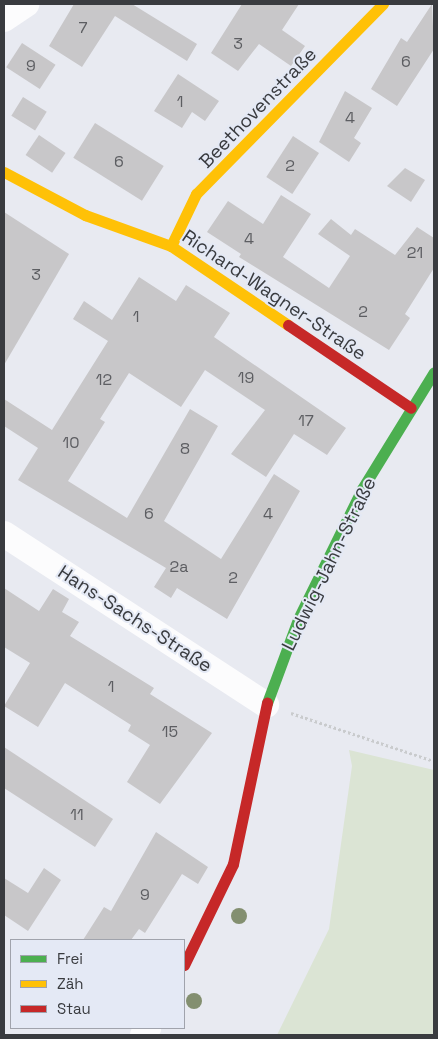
<!DOCTYPE html>
<html>
<head>
<meta charset="utf-8">
<style>
	body { margin:0 }
	#map { position:relative; width:438px; height:1039px; overflow:hidden; background:#e8eaf1; font-family:"Space Grotesk",sans-serif }
	div>[style] { position:absolute }
	[style*='--x'] { left:calc(var(--x)*1px); top:calc(var(--y)*1px); width:calc(var(--w)*1px); rotate:calc(var(--a)*1deg) }
	.green>* { inset:0; background:#dbe4d4 }
	.building>* { inset:0; background:#c8c7c9; transform-origin:0 0 }
	.path>* { height:3px; margin-top:-1.5px; transform-origin:0; background:repeating-linear-gradient(90deg,#c9cbcd 0 2.5px,transparent 0 5px) }
	.street>* { height:26px; margin:-13px; padding:0 13px; transform-origin:13px; border-radius:13px; background:#fcfcfd }
	.fast>* { height:11px; margin:-5.5px; padding:0 5.5px; transform-origin:5.5px; border-radius:5.5px; background:#4caf50 }
	.slow>* { height:11px; margin:-5.5px; padding:0 5.5px; transform-origin:5.5px; border-radius:5.5px; background:#ffc107 }
	.jam>* { height:11px; margin:-5.5px; padding:0 5.5px; transform-origin:5.5px; border-radius:5.5px; background:#c62828 }
	.trees>* { width:16px; height:16px; margin:-8px; border-radius:50%; background:#838f70 }
	span { translate:-50% -50%; white-space:nowrap; text-align:center; line-height:1.15; -webkit-text-stroke:4px #e4e9f5; paint-order:stroke }
	.number-label { font-size:16px; color:#5d5e62 }
	.number-label span { -webkit-text-stroke-width:0 }
	.street-label { font-size:19px; color:#393b3f }
	.frame { position:absolute; inset:0; border:5px solid #393b3f; pointer-events:none }
	.legend { position:absolute; left:10px; top:939px; width:175px; height:90px; box-sizing:border-box; background:#e4e9f5; border:1px solid #a0a3ac; margin:0; padding:6px 9px; list-style:none; font-size:15px; color:#393b3f }
	.legend li { display:flex; align-items:center; gap:10px; height:25px }
	.legend b { width:25px; border:1px solid #a0a3ac }
</style>
</head>
<body>
<div id="map">
	<div class="green">
		<div style="clip-path:polygon(349px 750px,434px 770px,434px 1035px,277px 1035px,329px 929px,352px 766px)"></div>
	</div>
	<div class="building">
		<div style="clip-path:polygon(74px 4px,132px 4px,197px 44px,187px 61px,115px 16px,82px 67px,49px 46px)"></div>
		<div style="clip-path:polygon(242px 4px,299px 4px,282px 30px,305px 46px,291px 66px,259px 44px,238px 71px,211px 53px)"></div>
		<div style="clip-path:polygon(432px 4px,434px 49px,397px 106px,371px 89px,401px 38px,407px 42px)"></div>
		<div style="left:22px;top:43px;width:40px;height:29px;rotate:33deg"></div>
		<div style="clip-path:polygon(178px 74px,219px 101px,205px 121px,192px 112px,182px 128px,154px 111px)"></div>
		<div style="clip-path:polygon(345px 91px,372px 108px,354px 138px,361px 143px,349px 162px,319px 142px)"></div>
		<div style="left:23px;top:97px;width:28px;height:22px;rotate:32deg"></div>
		<div style="left:95px;top:123px;width:81px;height:41px;rotate:32deg"></div>
		<div style="left:39px;top:135px;width:32px;height:24px;rotate:34deg"></div>
		<div style="left:293px;top:136px;width:31px;height:49px;rotate:33deg"></div>
		<div style="clip-path:polygon(405px 168px,425px 180px,411px 202px,387px 186px)"></div>
		<div style="clip-path:polygon(281px 195px,311px 214px,283px 257px,329px 288px,350px 256px,318px 234px,331px 219px,351px 235px,355px 229px,395px 255px,417px 227px,434px 238px,434px 268px,405px 314px,410px 318px,389px 350px,239px 257px,241px 254px,207px 232px,228px 201px,263px 224px)"></div>
		<div style="clip-path:polygon(4px 212px,69px 254px,4px 365px)"></div>
		<div style="clip-path:polygon(139px 277px,176px 301px,186px 285px,230px 313px,214px 337px,346px 428px,327px 455px,294px 434px,266px 477px,231px 454px,265px 410px,205px 370px,181px 407px,129px 373px,100px 419px,105px 422px,68px 481px,127px 518px,190px 409px,218px 426px,164px 521px,221px 559px,274px 474px,300px 491px,227px 619px,177px 588px,171px 598px,154px 587px,166px 568px,18px 480px,38px 448px,4px 426px,4px 399px,52px 430px,108px 341px,73px 319px,84px 301px,112px 320px)"></div>
		<div style="clip-path:polygon(4px 588px,39px 611px,53px 589px,69px 599px,62px 612px,79px 622px,70px 636px,154px 688px,150px 694px,212px 733px,160px 804px,127px 782px,150px 745px,128px 731px,131px 725px,65px 683px,38px 727px,4px 706px,30px 663px,4px 647px)"></div>
		<div style="clip-path:polygon(4px 747px,113px 819px,95px 847px,4px 788px)"></div>
		<div style="clip-path:polygon(156px 832px,208px 867px,198px 884px,182px 874px,145px 933px,139px 929px,131px 940px,83px 940px,104px 907px,111px 911px)"></div>
		<div style="clip-path:polygon(44px 868px,61px 880px,28px 931px,4px 915px,4px 878px,28px 893px)"></div>
	</div>
	<div class="path">
		<div style="--x:291;--y:713;--w:151;--a:18.6"></div>
	</div>
	<div class="street">
		<div style="--x:4;--y:19;--w:27;--a:-34"></div>
		<div style="--x:4;--y:534;--w:313;--a:33.1"></div>
		<div style="--x:143;--y:1035;--w:9;--a:-54"></div>
	</div>
	<div class="fast">
		<div style="--x:267;--y:703;--w:90;--a:-69.7"></div>
		<div style="--x:298;--y:619;--w:145;--a:-63.8"></div>
		<div style="--x:362;--y:489;--w:137;--a:-58.4"></div>
	</div>
	<div class="slow">
		<div style="--x:4;--y:172;--w:92;--a:28"></div>
		<div style="--x:85;--y:215;--w:91;--a:19.8"></div>
		<div style="--x:171;--y:246;--w:141;--a:34"></div>
		<div style="--x:171;--y:246;--w:58;--a:-64.3"></div>
		<div style="--x:196;--y:194;--w:267;--a:-45.5"></div>
	</div>
	<div class="jam">
		<div style="--x:288;--y:325;--w:148;--a:34"></div>
		<div style="--x:184;--y:965;--w:112;--a:-64.1"></div>
		<div style="--x:233;--y:864;--w:165;--a:-78.1"></div>
	</div>
	<div class="trees">
		<div style="left:239px;top:916px"></div>
		<div style="left:194px;top:1001px"></div>
	</div>
	<div class="number-label">
		<span style="left:83px;top:28px">7</span>
		<span style="left:238px;top:44px">3</span>
		<span style="left:406px;top:62px">6</span>
		<span style="left:31px;top:66px">9</span>
		<span style="left:180px;top:102px">1</span>
		<span style="left:350px;top:118px">4</span>
		<span style="left:119px;top:162px">6</span>
		<span style="left:290px;top:166px">2</span>
		<span style="left:249px;top:239px">4</span>
		<span style="left:415px;top:253px">21</span>
		<span style="left:36px;top:275px">3</span>
		<span style="left:363px;top:312px">2</span>
		<span style="left:136px;top:317px">1</span>
		<span style="left:246px;top:378px">19</span>
		<span style="left:104px;top:380px">12</span>
		<span style="left:306px;top:421px">17</span>
		<span style="left:71px;top:443px">10</span>
		<span style="left:185px;top:449px">8</span>
		<span style="left:149px;top:514px">6</span>
		<span style="left:268px;top:514px">4</span>
		<span style="left:179px;top:567px">2a</span>
		<span style="left:233px;top:578px">2</span>
		<span style="left:111px;top:687px">1</span>
		<span style="left:170px;top:732px">15</span>
		<span style="left:77px;top:815px">11</span>
		<span style="left:145px;top:895px">9</span>
	</div>
	<div class="street-label">
		<span style="left:258px;top:108px;rotate:-46deg">Beethovenstraße</span>
		<span style="left:274px;top:295px;rotate:34deg">Richard-Wagner-Straße</span>
		<span style="left:329px;top:564px;rotate:-64deg">Ludwig-Jahn-Straße</span>
		<span style="left:135px;top:619px;rotate:33deg">Hans-Sachs-Straße</span>
	</div>
	<div class="frame"></div>
	<ul class="legend">
	<li><b style="height:6px;background:#4caf50"></b>Frei</li>
	<li><b style="height:6px;background:#ffc107"></b>Zäh</li>
	<li><b style="height:6px;background:#c62828"></b>Stau</li>
	</ul>
</div>
</body>
</html>
